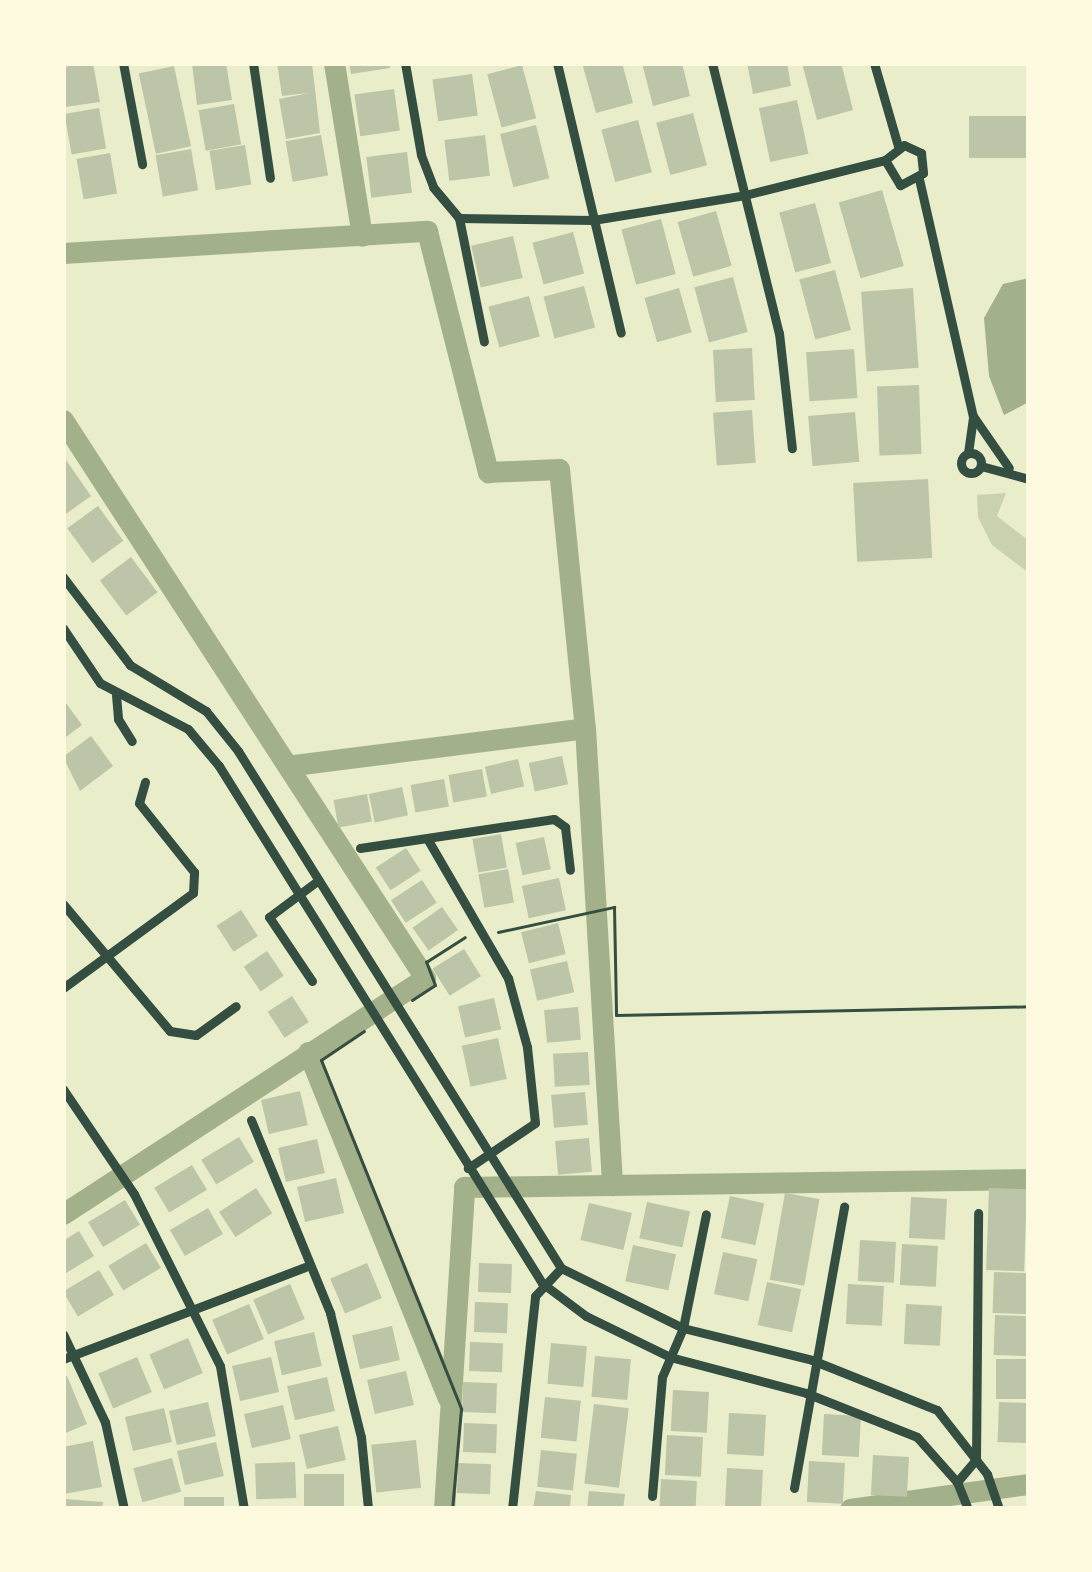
<!DOCTYPE html>
<html>
<head>
<meta charset="utf-8">
<style>
	body { margin:0 }
	#map { position:relative; width:1092px; height:1572px; overflow:hidden; background:#e9edc9; font-family:Manrope,sans-serif }
	div>[style] { position:absolute }
	[style*='--x'] { left:calc(var(--x)*1px); top:calc(var(--y)*1px); width:calc(var(--w)*1px); rotate:calc(var(--a)*1deg) }
	.green>* { inset:0; background:#cad2ad }
	.water>* { inset:0; background:#a3b18a }
	.canal>* { height:21px; margin:-10.5px; padding:0 10.5px; transform-origin:10.5px; border-radius:10.5px; background:#a3b18a }
	.building>* { inset:0; background:#bcc5a7; transform-origin:0 0 }
	.path>* { height:3px; margin:-1.5px; padding:0 1.5px; transform-origin:1.5px; border-radius:1.5px; background:#344e41 }
	.minor>* { height:9px; margin:-4.5px; padding:0 4.5px; transform-origin:4.5px; border-radius:4.5px; background:#344e41 }
	.minor>.ring { margin:-4.5px; padding:0; box-sizing:content-box; background:none; border:9px solid #344e41; border-radius:50% }
	span { translate:-50% -50%; white-space:nowrap; text-align:center; line-height:1.15; -webkit-text-stroke:12px #fefae0; paint-order:stroke }
	.frame { position:absolute; inset:0; border:66px solid #fefae0; pointer-events:none }
</style>
</head>
<body>
<div id="map">
	<div class="green">
		<div style="clip-path:polygon(1006px 493px,997px 516px,1029px 541px,1029px 573px,992px 545px,978px 517px,977px 495px)"></div>
	</div>
	<div class="water">
		<div style="clip-path:polygon(1029px 278px,1029px 402px,1004px 415px,989px 376px,984px 318px,1003px 284px)"></div>
	</div>
	<div class="canal">
		<div style="--x:334;--y:63;--w:175;--a:80.8"></div>
		<div style="--x:63;--y:253;--w:365;--a:-3.5"></div>
		<div style="--x:427;--y:231;--w:249;--a:75.8"></div>
		<div style="--x:488;--y:472;--w:71;--a:-2.4"></div>
		<div style="--x:559;--y:469;--w:260;--a:84.3"></div>
		<div style="--x:585;--y:728;--w:458;--a:86.6"></div>
		<div style="--x:63;--y:420;--w:665;--a:57.03"></div>
		<div style="--x:425;--y:978;--w:432;--a:146.9"></div>
		<div style="--x:294;--y:765;--w:293;--a:-7.2"></div>
		<div style="--x:308;--y:1052;--w:373;--a:68"></div>
		<div style="--x:444;--y:1509;--w:323;--a:-86.4"></div>
		<div style="--x:464;--y:1187;--w:565;--a:-0.81"></div>
		<div style="--x:850;--y:1509;--w:181;--a:-8"></div>
	</div>
	<div class="building">
		<div style="clip-path:polygon(86px 63px,93px 63px,100px 102px,65px 107px,63px 67px)"></div>
		<div style="clip-path:polygon(226px 63px,232px 100px,197px 105px,192px 63px)"></div>
		<div style="clip-path:polygon(277px 63px,312px 63px,320px 133px,286px 139px,279px 99px,309px 93px,282px 96px)"></div>
		<div style="clip-path:polygon(349px 63px,390px 63px,390px 68px,351px 74px)"></div>
		<div style="clip-path:polygon(582px 63px,622px 63px,633px 103px,596px 113px)"></div>
		<div style="clip-path:polygon(642px 63px,682px 63px,690px 96px,653px 106px)"></div>
		<div style="clip-path:polygon(747px 63px,787px 63px,791px 86px,753px 94px)"></div>
		<div style="clip-path:polygon(802px 63px,841px 63px,853px 110px,817px 120px)"></div>
		<div style="left:522px;top:65px;width:55px;height:36px;rotate:75deg"></div>
		<div style="left:174px;top:66px;width:82px;height:36px;rotate:78deg"></div>
		<div style="left:472px;top:74px;width:42px;height:40px;rotate:82deg"></div>
		<div style="left:394px;top:89px;width:42px;height:40px;rotate:82deg"></div>
		<div style="left:797px;top:100px;width:55px;height:39px;rotate:78deg"></div>
		<div style="left:234px;top:104px;width:41px;height:36px;rotate:80deg"></div>
		<div style="left:99px;top:108px;width:41px;height:35px;rotate:80deg"></div>
		<div style="left:693px;top:113px;width:54px;height:38px;rotate:75deg"></div>
		<div style="left:1029px;top:116px;width:42px;height:60px;rotate:90deg"></div>
		<div style="left:638px;top:120px;width:54px;height:38px;rotate:75deg"></div>
		<div style="left:536px;top:125px;width:55px;height:37px;rotate:76deg"></div>
		<div style="left:321px;top:135px;width:41px;height:36px;rotate:80deg"></div>
		<div style="left:485px;top:135px;width:41px;height:41px;rotate:83deg"></div>
		<div style="left:245px;top:145px;width:40px;height:36px;rotate:81deg"></div>
		<div style="left:191px;top:149px;width:42px;height:36px;rotate:80deg"></div>
		<div style="left:407px;top:152px;width:41px;height:41px;rotate:83deg"></div>
		<div style="left:110px;top:153px;width:41px;height:34px;rotate:80deg"></div>
		<div style="left:882px;top:190px;width:79px;height:45px;rotate:74deg"></div>
		<div style="left:815px;top:203px;width:62px;height:37px;rotate:75deg"></div>
		<div style="left:716px;top:211px;width:57px;height:40px;rotate:74deg"></div>
		<div style="left:661px;top:219px;width:57px;height:41px;rotate:75deg"></div>
		<div style="left:573px;top:232px;width:43px;height:42px;rotate:75deg"></div>
		<div style="left:513px;top:236px;width:43px;height:43px;rotate:77deg"></div>
		<div style="left:835px;top:270px;width:62px;height:37px;rotate:75deg"></div>
		<div style="left:733px;top:277px;width:57px;height:40px;rotate:75deg"></div>
		<div style="left:584px;top:286px;width:43px;height:42px;rotate:75deg"></div>
		<div style="left:679px;top:288px;width:46px;height:36px;rotate:74deg"></div>
		<div style="left:913px;top:288px;width:80px;height:52px;rotate:86deg"></div>
		<div style="left:529px;top:296px;width:42px;height:42px;rotate:75deg"></div>
		<div style="left:752px;top:348px;width:52px;height:39px;rotate:87deg"></div>
		<div style="left:854px;top:349px;width:49px;height:48px;rotate:86deg"></div>
		<div style="left:919px;top:385px;width:69px;height:42px;rotate:88deg"></div>
		<div style="left:752px;top:410px;width:53px;height:39px;rotate:86deg"></div>
		<div style="left:855px;top:412px;width:50px;height:47px;rotate:85deg"></div>
		<div style="clip-path:polygon(66px 460px,91px 496px,63px 516px,63px 463px)"></div>
		<div style="left:928px;top:479px;width:79px;height:75px;rotate:87deg"></div>
		<div style="left:98px;top:506px;width:43px;height:38px;rotate:54deg"></div>
		<div style="left:131px;top:557px;width:44px;height:39px;rotate:53deg"></div>
		<div style="clip-path:polygon(63px 699px,82px 725px,63px 739px)"></div>
		<div style="clip-path:polygon(91px 736px,113px 766px,80px 791px,63px 757px)"></div>
		<div style="left:562px;top:756px;width:29px;height:34px;rotate:78deg"></div>
		<div style="left:518px;top:759px;width:28px;height:34px;rotate:77deg"></div>
		<div style="left:482px;top:769px;width:28px;height:34px;rotate:80deg"></div>
		<div style="left:444px;top:779px;width:28px;height:34px;rotate:80deg"></div>
		<div style="left:402px;top:787px;width:29px;height:34px;rotate:78deg"></div>
		<div style="left:367px;top:794px;width:28px;height:34px;rotate:80deg"></div>
		<div style="left:501px;top:834px;width:34px;height:29px;rotate:80deg"></div>
		<div style="left:544px;top:837px;width:33px;height:29px;rotate:78deg"></div>
		<div style="left:406px;top:848px;width:27px;height:36px;rotate:57deg"></div>
		<div style="left:508px;top:869px;width:34px;height:30px;rotate:80deg"></div>
		<div style="left:559px;top:878px;width:33px;height:38px;rotate:78deg"></div>
		<div style="left:422px;top:880px;width:27px;height:37px;rotate:57deg"></div>
		<div style="left:442px;top:907px;width:28px;height:36px;rotate:55deg"></div>
		<div style="left:241px;top:910px;width:31px;height:29px;rotate:57deg"></div>
		<div style="left:558px;top:923px;width:32px;height:38px;rotate:76deg"></div>
		<div style="left:464px;top:949px;width:32px;height:37px;rotate:58deg"></div>
		<div style="left:267px;top:951px;width:30px;height:28px;rotate:56deg"></div>
		<div style="left:567px;top:961px;width:32px;height:38px;rotate:77deg"></div>
		<div style="left:292px;top:996px;width:31px;height:29px;rotate:57deg"></div>
		<div style="left:494px;top:998px;width:32px;height:37px;rotate:77deg"></div>
		<div style="left:578px;top:1007px;width:33px;height:34px;rotate:85deg"></div>
		<div style="left:498px;top:1038px;width:42px;height:37px;rotate:78deg"></div>
		<div style="left:588px;top:1052px;width:33px;height:35px;rotate:87deg"></div>
		<div style="left:300px;top:1091px;width:35px;height:40px;rotate:77deg"></div>
		<div style="left:585px;top:1092px;width:33px;height:34px;rotate:85deg"></div>
		<div style="left:239px;top:1137px;width:29px;height:44px;rotate:59deg"></div>
		<div style="left:589px;top:1138px;width:34px;height:34px;rotate:85deg"></div>
		<div style="left:317px;top:1139px;width:35px;height:40px;rotate:77deg"></div>
		<div style="left:192px;top:1165px;width:29px;height:44px;rotate:59deg"></div>
		<div style="left:336px;top:1178px;width:36px;height:40px;rotate:77deg"></div>
		<div style="left:256px;top:1188px;width:30px;height:44px;rotate:57deg"></div>
		<div style="left:989px;top:1188px;width:38px;height:82px;rotate:2deg"></div>
		<div style="left:785px;top:1193px;width:35px;height:88px;rotate:10deg"></div>
		<div style="left:730px;top:1196px;width:35px;height:43px;rotate:12deg"></div>
		<div style="left:911px;top:1197px;width:36px;height:41px;rotate:3deg"></div>
		<div style="left:125px;top:1200px;width:29px;height:43px;rotate:59deg"></div>
		<div style="left:647px;top:1202px;width:44px;height:37px;rotate:12deg"></div>
		<div style="left:589px;top:1203px;width:44px;height:38px;rotate:13deg"></div>
		<div style="left:208px;top:1208px;width:30px;height:44px;rotate:60deg"></div>
		<div style="clip-path:polygon(79px 1231px,94px 1256px,63px 1275px,63px 1241px)"></div>
		<div style="left:860px;top:1240px;width:36px;height:41px;rotate:3deg"></div>
		<div style="left:146px;top:1243px;width:29px;height:44px;rotate:59deg"></div>
		<div style="left:902px;top:1244px;width:36px;height:41px;rotate:3deg"></div>
		<div style="left:633px;top:1245px;width:44px;height:37px;rotate:12deg"></div>
		<div style="left:723px;top:1252px;width:35px;height:43px;rotate:12deg"></div>
		<div style="left:367px;top:1263px;width:38px;height:40px;rotate:67deg"></div>
		<div style="left:479px;top:1263px;width:33px;height:29px;rotate:2deg"></div>
		<div style="left:99px;top:1270px;width:29px;height:42px;rotate:59deg"></div>
		<div style="left:994px;top:1272px;width:35px;height:41px;rotate:2deg"></div>
		<div style="left:767px;top:1282px;width:35px;height:44px;rotate:12deg"></div>
		<div style="left:290px;top:1284px;width:38px;height:40px;rotate:67deg"></div>
		<div style="left:848px;top:1284px;width:36px;height:40px;rotate:3deg"></div>
		<div style="left:475px;top:1302px;width:33px;height:30px;rotate:2deg"></div>
		<div style="left:249px;top:1304px;width:38px;height:40px;rotate:67deg"></div>
		<div style="left:906px;top:1304px;width:36px;height:40px;rotate:3deg"></div>
		<div style="left:995px;top:1315px;width:34px;height:40px;rotate:2deg"></div>
		<div style="left:392px;top:1326px;width:35px;height:41px;rotate:77deg"></div>
		<div style="left:314px;top:1332px;width:35px;height:41px;rotate:77deg"></div>
		<div style="left:188px;top:1338px;width:38px;height:42px;rotate:67deg"></div>
		<div style="left:470px;top:1342px;width:33px;height:29px;rotate:2deg"></div>
		<div style="left:551px;top:1343px;width:36px;height:41px;rotate:5deg"></div>
		<div style="left:595px;top:1356px;width:36px;height:41px;rotate:5deg"></div>
		<div style="left:137px;top:1357px;width:38px;height:42px;rotate:67deg"></div>
		<div style="left:271px;top:1357px;width:36px;height:40px;rotate:77deg"></div>
		<div style="left:996px;top:1359px;width:33px;height:40px"></div>
		<div style="left:406px;top:1371px;width:35px;height:40px;rotate:77deg"></div>
		<div style="clip-path:polygon(67px 1376px,87px 1424px,63px 1434px,63px 1378px)"></div>
		<div style="left:327px;top:1377px;width:35px;height:41px;rotate:77deg"></div>
		<div style="left:463px;top:1382px;width:34px;height:30px;rotate:2deg"></div>
		<div style="left:673px;top:1390px;width:36px;height:41px;rotate:3deg"></div>
		<div style="left:545px;top:1397px;width:36px;height:41px;rotate:6deg"></div>
		<div style="left:208px;top:1402px;width:35px;height:40px;rotate:77deg"></div>
		<div style="left:999px;top:1402px;width:30px;height:40px;rotate:2deg"></div>
		<div style="left:594px;top:1404px;width:35px;height:80px;rotate:7deg"></div>
		<div style="left:283px;top:1405px;width:35px;height:40px;rotate:77deg"></div>
		<div style="left:164px;top:1408px;width:35px;height:40px;rotate:77deg"></div>
		<div style="left:729px;top:1413px;width:37px;height:41px;rotate:3deg"></div>
		<div style="left:824px;top:1414px;width:37px;height:41px;rotate:3deg"></div>
		<div style="left:464px;top:1423px;width:33px;height:29px;rotate:2deg"></div>
		<div style="left:338px;top:1426px;width:35px;height:40px;rotate:77deg"></div>
		<div style="left:667px;top:1435px;width:36px;height:40px;rotate:3deg"></div>
		<div style="left:416px;top:1440px;width:48px;height:45px;rotate:84deg"></div>
		<div style="clip-path:polygon(93px 1441px,102px 1487px,64px 1494px,63px 1447px)"></div>
		<div style="left:216px;top:1442px;width:35px;height:40px;rotate:77deg"></div>
		<div style="left:541px;top:1450px;width:36px;height:37px;rotate:6deg"></div>
		<div style="left:873px;top:1455px;width:36px;height:40px;rotate:3deg"></div>
		<div style="left:172px;top:1458px;width:35px;height:40px;rotate:75deg"></div>
		<div style="left:809px;top:1461px;width:36px;height:41px;rotate:3deg"></div>
		<div style="left:295px;top:1462px;width:36px;height:40px;rotate:88deg"></div>
		<div style="left:458px;top:1463px;width:33px;height:30px;rotate:2deg"></div>
		<div style="left:727px;top:1468px;width:36px;height:40px;rotate:3deg"></div>
		<div style="left:304px;top:1474px;width:40px;height:35px"></div>
		<div style="left:661px;top:1479px;width:36px;height:30px;rotate:3deg"></div>
		<div style="clip-path:polygon(536px 1491px,571px 1495px,570px 1509px,533px 1509px)"></div>
		<div style="clip-path:polygon(589px 1491px,625px 1494px,623px 1509px,587px 1509px)"></div>
		<div style="left:224px;top:1497px;width:12px;height:40px;rotate:90deg"></div>
		<div style="clip-path:polygon(65px 1499px,103px 1502px,102px 1509px,64px 1509px)"></div>
	</div>
	<div class="path">
		<div style="--x:498;--y:932;--w:119;--a:-12.2"></div>
		<div style="--x:614;--y:907;--w:108;--a:88.9"></div>
		<div style="--x:616;--y:1015;--w:413;--a:-1.2"></div>
		<div style="--x:412;--y:1000;--w:27;--a:-33"></div>
		<div style="--x:435;--y:985;--w:25;--a:-111"></div>
		<div style="--x:426;--y:962;--w:46;--a:-32.7"></div>
		<div style="--x:364;--y:1031;--w:52;--a:146"></div>
		<div style="--x:321;--y:1060;--w:376;--a:68.1"></div>
		<div style="--x:461;--y:1409;--w:100;--a:95.1"></div>
	</div>
	<div class="minor">
		<div style="--x:123;--y:63;--w:103;--a:79.3"></div>
		<div style="--x:253;--y:63;--w:116;--a:81.6"></div>
		<div style="--x:405;--y:63;--w:93;--a:80.1"></div>
		<div style="--x:421;--y:155;--w:34;--a:69"></div>
		<div style="--x:433;--y:187;--w:40;--a:50"></div>
		<div style="--x:459;--y:218;--w:126;--a:78.6"></div>
		<div style="--x:557;--y:63;--w:277;--a:76.7"></div>
		<div style="--x:712;--y:63;--w:278;--a:76.1"></div>
		<div style="--x:779;--y:333;--w:116;--a:83.6"></div>
		<div style="--x:874;--y:63;--w:86;--a:73.9"></div>
		<div style="--x:919;--y:179;--w:243;--a:77.2"></div>
		<div style="--x:973;--y:416;--w:63;--a:55.3"></div>
		<div style="--x:459;--y:218;--w:134;--a:0.9"></div>
		<div style="--x:593;--y:220;--w:154;--a:-9.3"></div>
		<div style="--x:745;--y:195;--w:144;--a:-14"></div>
		<div style="--x:885;--y:160;--w:24;--a:-38"></div>
		<div style="--x:904;--y:145;--w:19;--a:25"></div>
		<div style="--x:921;--y:153;--w:20;--a:84"></div>
		<div style="--x:923;--y:173;--w:26;--a:152"></div>
		<div style="--x:900;--y:185;--w:29;--a:-121"></div>
		<div class="ring" style="left:961px;top:453px;width:11px;height:11px"></div>
		<div style="--x:968;--y:453;--w:37;--a:-82"></div>
		<div style="--x:981;--y:466;--w:50;--a:15.2"></div>
		<div style="--x:63;--y:577;--w:111;--a:52.7"></div>
		<div style="--x:130;--y:665;--w:89;--a:31.2"></div>
		<div style="--x:206;--y:711;--w:51;--a:51.3"></div>
		<div style="--x:238;--y:751;--w:610;--a:58"></div>
		<div style="--x:561;--y:1268;--w:136;--a:26.2"></div>
		<div style="--x:683;--y:1328;--w:133;--a:13.9"></div>
		<div style="--x:812;--y:1360;--w:135;--a:21.8"></div>
		<div style="--x:937;--y:1410;--w:81;--a:52"></div>
		<div style="--x:987;--y:1474;--w:37;--a:71"></div>
		<div style="--x:63;--y:628;--w:66;--a:56.1"></div>
		<div style="--x:100;--y:683;--w:99;--a:27.6"></div>
		<div style="--x:188;--y:729;--w:48;--a:50"></div>
		<div style="--x:219;--y:766;--w:610;--a:58"></div>
		<div style="--x:542;--y:1283;--w:55;--a:36.9"></div>
		<div style="--x:586;--y:1316;--w:93;--a:26"></div>
		<div style="--x:670;--y:1357;--w:141;--a:14.8"></div>
		<div style="--x:806;--y:1393;--w:119;--a:21.6"></div>
		<div style="--x:917;--y:1437;--w:60;--a:48.4"></div>
		<div style="--x:957;--y:1482;--w:29;--a:68"></div>
		<div style="--x:116;--y:695;--w:24;--a:85"></div>
		<div style="--x:118;--y:719;--w:26;--a:58"></div>
		<div style="--x:428;--y:840;--w:160;--a:59.9"></div>
		<div style="--x:508;--y:978;--w:72;--a:74.6"></div>
		<div style="--x:527;--y:1047;--w:76;--a:84"></div>
		<div style="--x:535;--y:1123;--w:81;--a:146.1"></div>
		<div style="--x:360;--y:848;--w:196;--a:-8.5"></div>
		<div style="--x:554;--y:819;--w:14;--a:36"></div>
		<div style="--x:565;--y:827;--w:43;--a:83.4"></div>
		<div style="--x:63;--y:904;--w:166;--a:49.9"></div>
		<div style="--x:170;--y:1031;--w:26;--a:9"></div>
		<div style="--x:196;--y:1035;--w:49;--a:-35.9"></div>
		<div style="--x:312;--y:981;--w:77;--a:-123.9"></div>
		<div style="--x:269;--y:917;--w:59;--a:-36.7"></div>
		<div style="--x:63;--y:988;--w:161;--a:-36.2"></div>
		<div style="--x:193;--y:893;--w:21;--a:-87"></div>
		<div style="--x:194;--y:872;--w:88;--a:-128.6"></div>
		<div style="--x:139;--y:803;--w:22;--a:-74"></div>
		<div style="--x:63;--y:1089;--w:127;--a:55.9"></div>
		<div style="--x:134;--y:1194;--w:192;--a:63.4"></div>
		<div style="--x:220;--y:1366;--w:145;--a:80.5"></div>
		<div style="--x:251;--y:1120;--w:209;--a:67.7"></div>
		<div style="--x:330;--y:1313;--w:128;--a:76"></div>
		<div style="--x:361;--y:1437;--w:72;--a:84.4"></div>
		<div style="--x:63;--y:1334;--w:98;--a:64.5"></div>
		<div style="--x:105;--y:1422;--w:89;--a:77.7"></div>
		<div style="--x:63;--y:1359;--w:259;--a:-20.8"></div>
		<div style="--x:957;--y:1482;--w:30;--a:-50"></div>
		<div style="--x:976;--y:1459;--w:246;--a:-89.5"></div>
		<div style="--x:794;--y:1488;--w:286;--a:-79.9"></div>
		<div style="--x:652;--y:1496;--w:119;--a:-85.2"></div>
		<div style="--x:662;--y:1377;--w:53;--a:-66.8"></div>
		<div style="--x:683;--y:1328;--w:116;--a:-78.6"></div>
		<div style="--x:512;--y:1509;--w:214;--a:-83.8"></div>
		<div style="--x:535;--y:1296;--w:38;--a:-47"></div>
	</div>
	<div class="frame"></div>
</div>
</body>
</html>
